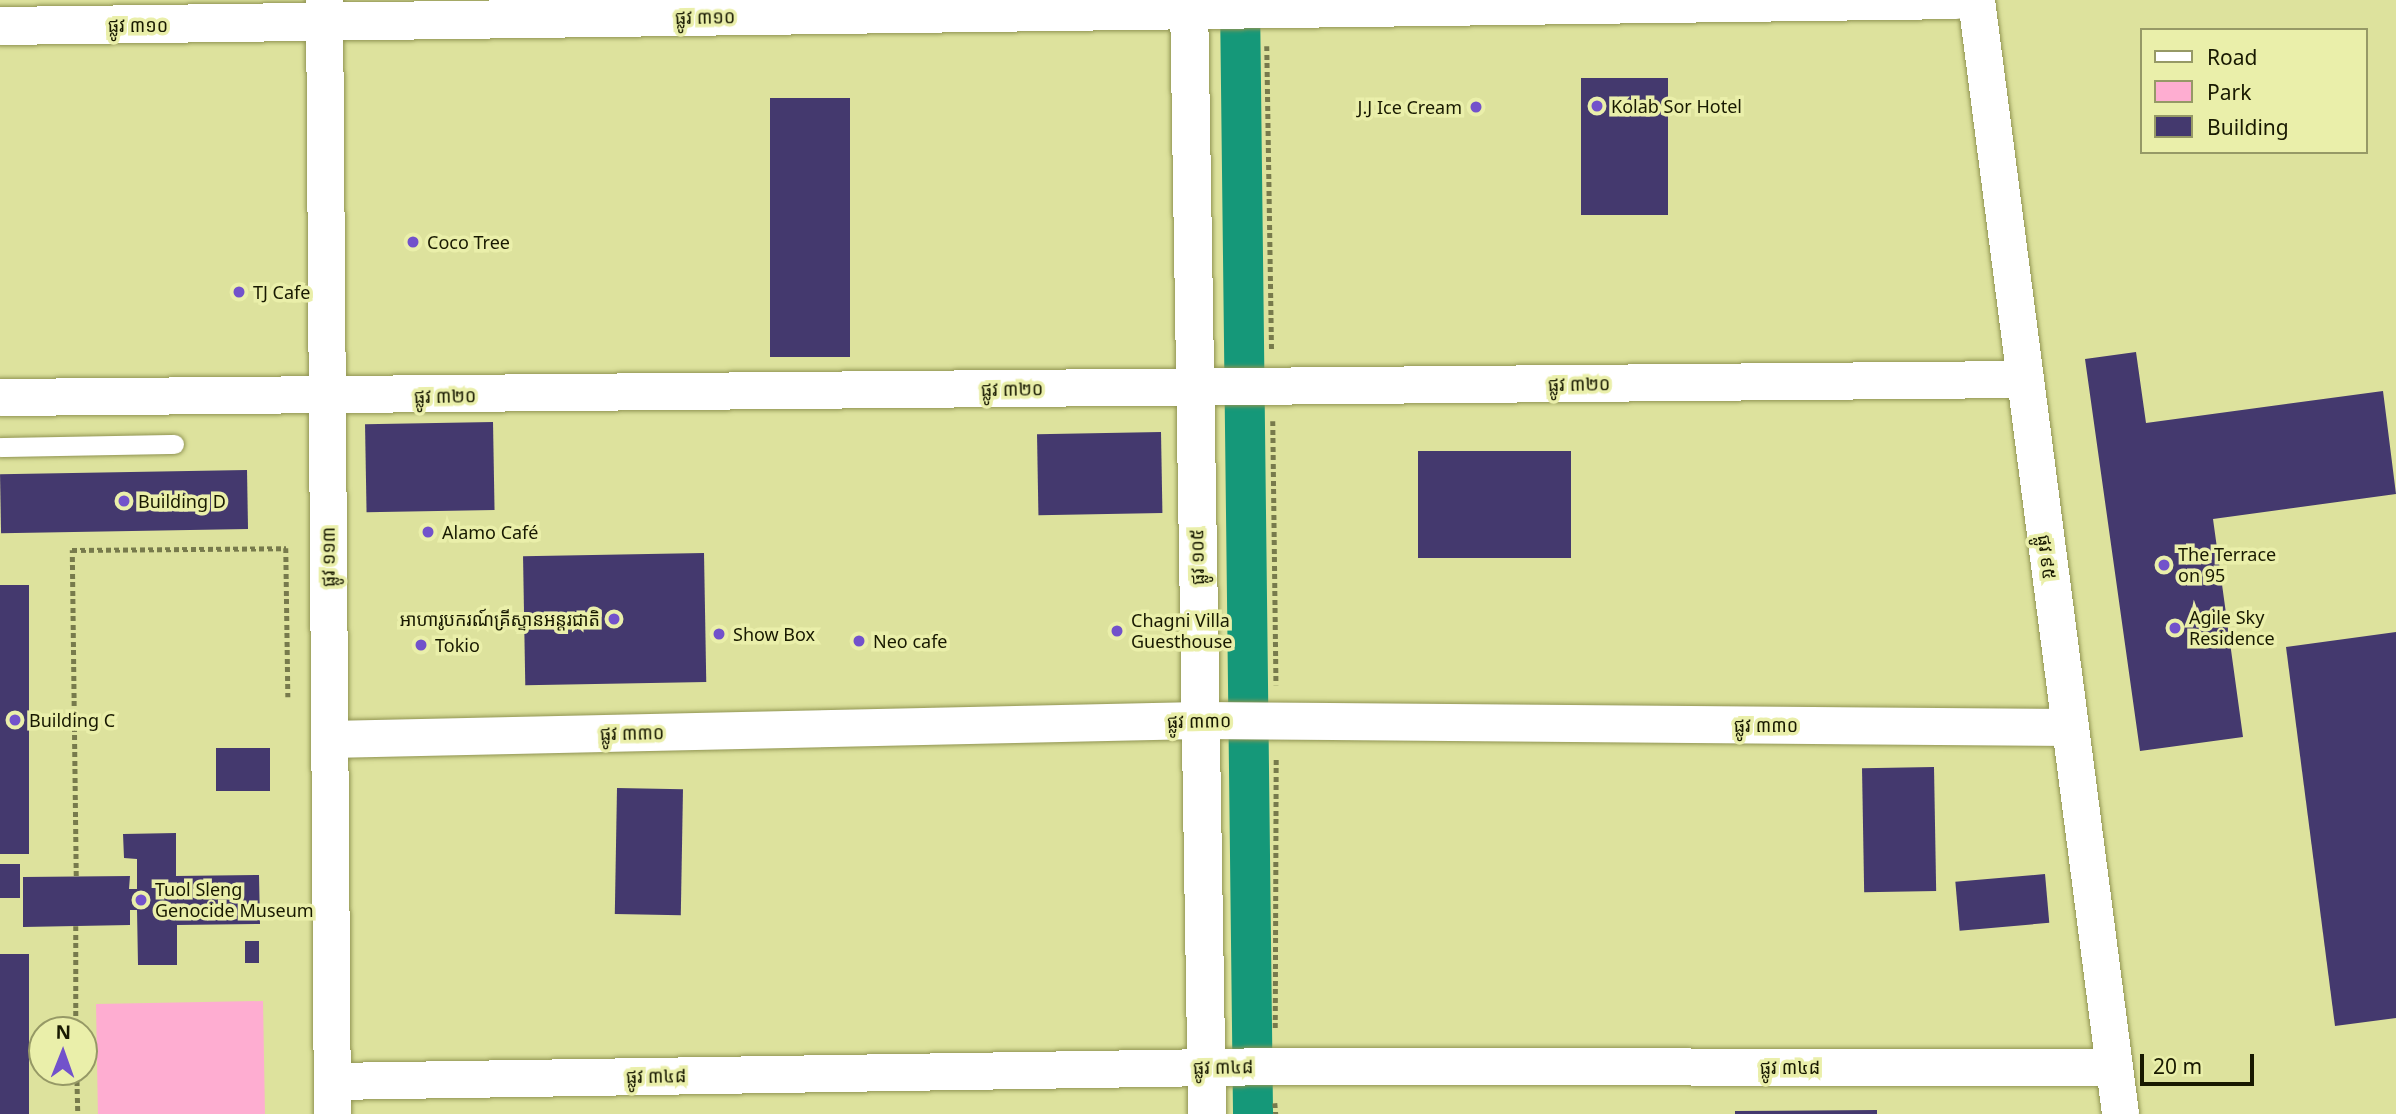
<!DOCTYPE html>
<html>
<head>
<meta charset="utf-8">
<style>
	body { margin:0 }
	#map { position:relative; width:2396px; height:1114px; overflow:hidden; background:#dde29d; font-family:"Noto Sans","Noto Sans Khmer",sans-serif }
	div>[style] { position:absolute }
	[style*='--x'] { left:calc(var(--x)*1px); top:calc(var(--y)*1px); width:calc(var(--w)*1px); rotate:calc(var(--a)*1deg) }
	.green>* { inset:0; background:#feadd1; transform-origin:0 0 }
	.canal>* { height:40px; margin:-20px; padding:0 20px; transform-origin:20px; border-radius:20px; background:#159879 }
	.building>* { inset:0; background:#44396e; transform-origin:0 0 }
	.path>* { height:4.5px; margin-top:-2.25px; transform-origin:0; background:repeating-linear-gradient(90deg,#777a4c 0 5px,transparent 0 8.5px) }
	.roads { filter:drop-shadow(0 0 2px #909452) drop-shadow(0 0 2px #909452) }
	.lane>* { height:19px; margin:-9.5px; padding:0 9.5px; transform-origin:9.5px; border-radius:9.5px; background:#fff }
	.street>* { height:37px; margin:-18.5px; padding:0 18.5px; transform-origin:18.5px; border-radius:18.5px; background:#fff }
	.secondary>* { height:38px; margin:-19px; padding:0 19px; transform-origin:19px; border-radius:19px; background:#fff }
	.dots>* { width:19px; height:19px; translate:-50% -50%; box-sizing:border-box; border:4px solid #eaefaa; border-radius:50% }
	span { translate:-50% -50%; white-space:nowrap; text-align:center; line-height:1.15; -webkit-text-stroke:7px #eaefaa; paint-order:stroke }
	.street-label { font-size:18px; color:#181901 }
	.poi-label { font-size:18px; color:#181901 }
	.left { translate:0 -50%; text-align:left }
	.right { translate:-100% -50%; text-align:right }
	.legend { position:absolute; left:2140px; top:28px; width:228px; height:126px; box-sizing:border-box; background:#eaefaa; border:2px solid #969966; margin:0; padding:9px 12px; list-style:none; font-size:21px; color:#181901 }
	.legend li { display:flex; align-items:center; gap:14px; height:35px }
	.legend b { width:35px; border:2px solid #969966 }
	.north { position:absolute; left:28px; top:1016px; width:70px; height:70px; box-sizing:border-box; background:#eaefaa; border:2px solid #969966; border-radius:50%; rotate:1deg; font-size:19px; font-weight:700; line-height:28px; text-align:center; color:#181901 }
	.north::after { content:''; display:block; margin:auto; width:24px; height:32px; background:#7252cb; clip-path:polygon(50% 0,100% 100%,50% 72%,0 100%) }
	.scale { position:absolute; left:2140px; top:1054px; width:114px; height:32px; box-sizing:border-box; border:4px solid #181901; border-top:0; padding-left:9px; font-size:21px; line-height:24px; white-space:nowrap; color:#181901; -webkit-text-stroke:5px #eaefaa; paint-order:stroke }
</style>
</head>
<body>
<div id="map">
	<div class="green">
		<div style="left:263px;top:1001px;width:113px;height:167px;rotate:89deg"></div>
	</div>
	<div class="canal">
		<div style="--x:1240;--y:0;--w:1114;--a:89.33"></div>
	</div>
	<div class="building">
		<div style="left:1581px;top:78px;width:87px;height:137px"></div>
		<div style="left:850px;top:98px;width:259px;height:80px;rotate:90deg"></div>
		<div style="clip-path:polygon(2136px 352px,2146px 423px,2383px 391px,2396px 494px,2213px 519px,2243px 737px,2140px 751px,2085px 359px)"></div>
		<div style="left:493px;top:422px;width:88px;height:128px;rotate:89deg"></div>
		<div style="left:1161px;top:432px;width:81px;height:124px;rotate:89deg"></div>
		<div style="left:1418px;top:451px;width:153px;height:107px"></div>
		<div style="left:247px;top:470px;width:59px;height:247px;rotate:89deg"></div>
		<div style="left:704px;top:553px;width:129px;height:181px;rotate:89deg"></div>
		<div style="left:0;top:585px;width:29px;height:269px"></div>
		<div style="clip-path:polygon(2396px 632px,2396px 1018px,2335px 1026px,2286px 647px)"></div>
		<div style="left:270px;top:748px;width:43px;height:54px;rotate:90deg"></div>
		<div style="left:1934px;top:767px;width:124px;height:72px;rotate:89deg"></div>
		<div style="left:617px;top:788px;width:66px;height:126px;rotate:1deg"></div>
		<div style="clip-path:polygon(176px 833px,176px 876px,259px 875px,260px 924px,177px 925px,177px 965px,138px 965px,137px 910px,130px 910px,130px 925px,23px 927px,23px 877px,130px 876px,129px 889px,137px 889px,137px 859px,124px 858px,123px 834px)"></div>
		<div style="left:0;top:864px;width:20px;height:34px"></div>
		<div style="left:2045px;top:874px;width:49px;height:90px;rotate:85deg"></div>
		<div style="left:245px;top:941px;width:14px;height:22px"></div>
		<div style="left:29px;top:954px;width:160px;height:29px;rotate:90deg"></div>
		<div style="clip-path:polygon(1877px 1110px,1877px 1114px,1735px 1114px,1735px 1111px)"></div>
	</div>
	<div class="path">
		<div style="--x:1267;--y:46;--w:303;--a:89.1"></div>
		<div style="--x:1273;--y:421;--w:264;--a:89.3"></div>
		<div style="--x:76;--y:876;--w:326;--a:-90.7"></div>
		<div style="--x:72;--y:550;--w:214;--a:-0.5"></div>
		<div style="--x:286;--y:548;--w:149;--a:89.2"></div>
		<div style="--x:76;--y:926;--w:104;--a:90"></div>
		<div style="--x:1275;--y:1028;--w:271;--a:-89.8"></div>
		<div style="--x:77;--y:1072;--w:42;--a:88.6"></div>
		<div style="--x:1275;--y:1103;--w:11;--a:85"></div>
	</div>
	<div class="roads">
		<div class="lane">
			<div style="--x:0;--y:447;--w:174;--a:-1"></div>
		</div>
		<div class="street">
			<div style="--x:324;--y:0;--w:1114;--a:89.59"></div>
			<div style="--x:1976;--y:0;--w:1123;--a:82.63"></div>
			<div style="--x:0;--y:397;--w:2023;--a:-0.51"></div>
			<div style="--x:329;--y:739;--w:870;--a:-1.25"></div>
			<div style="--x:1199;--y:720;--w:870;--a:0.46"></div>
			<div style="--x:332;--y:1081;--w:943;--a:-0.91"></div>
			<div style="--x:1275;--y:1066;--w:839;--a:0.07"></div>
		</div>
		<div class="secondary">
			<div style="--x:1189;--y:0;--w:1114;--a:89.07"></div>
			<div style="--x:0;--y:26;--w:1956;--a:-0.76"></div>
		</div>
	</div>
	<div class="dots">
		<div style="left:1597px;top:106px;background:#7252cb"></div>
		<div style="left:1476px;top:107px;background:#7252cb"></div>
		<div style="left:413px;top:242px;background:#7252cb"></div>
		<div style="left:239px;top:292px;background:#7252cb"></div>
		<div style="left:124px;top:501px;background:#7252cb"></div>
		<div style="left:428px;top:532px;background:#7252cb"></div>
		<div style="left:2164px;top:565px;background:#7252cb"></div>
		<div style="left:614px;top:619px;background:#7252cb"></div>
		<div style="left:2175px;top:628px;background:#7252cb"></div>
		<div style="left:1117px;top:631px;background:#7252cb"></div>
		<div style="left:719px;top:634px;background:#7252cb"></div>
		<div style="left:859px;top:641px;background:#7252cb"></div>
		<div style="left:421px;top:645px;background:#7252cb"></div>
		<div style="left:15px;top:720px;background:#7252cb"></div>
		<div style="left:141px;top:900px;background:#7252cb"></div>
	</div>
	<div class="street-label">
		<span style="left:705px;top:17px;rotate:-1deg">ផ្លូវ ៣១០</span>
		<span style="left:138px;top:25px">ផ្លូវ ៣១០</span>
		<span style="left:1579px;top:384px;rotate:-1deg">ផ្លូវ ៣២០</span>
		<span style="left:1012px;top:389px;rotate:-1deg">ផ្លូវ ៣២០</span>
		<span style="left:445px;top:396px;rotate:-1deg">ផ្លូវ ៣២០</span>
		<span style="left:328px;top:557px;rotate:-90deg">ផ្លូវ ១១៣</span>
		<span style="left:1197px;top:557px;rotate:-91deg">ផ្លូវ ១០៥</span>
		<span style="left:2047px;top:557px;rotate:83deg">ផ្លូវ ៩៥</span>
		<span style="left:1199px;top:721px;rotate:-1deg">ផ្លូវ ៣៣០</span>
		<span style="left:1766px;top:725px">ផ្លូវ ៣៣០</span>
		<span style="left:632px;top:733px;rotate:-1deg">ផ្លូវ ៣៣០</span>
		<span style="left:1223px;top:1067px;rotate:-1deg">ផ្លូវ ៣៤៨</span>
		<span style="left:1790px;top:1067px">ផ្លូវ ៣៤៨</span>
		<span style="left:656px;top:1076px;rotate:-1deg">ផ្លូវ ៣៤៨</span>
	</div>
	<div class="poi-label">
		<span class="left" style="left:1611px;top:106px">Kolab Sor Hotel</span>
		<span class="right" style="left:1462px;top:107px">J.J Ice Cream</span>
		<span class="left" style="left:427px;top:242px">Coco Tree</span>
		<span class="left" style="left:253px;top:292px">TJ Cafe</span>
		<span class="left" style="left:138px;top:501px">Building D</span>
		<span class="left" style="left:442px;top:532px">Alamo Café</span>
		<span class="left" style="left:2178px;top:565px">The Terrace<br>on 95</span>
		<span class="left" style="left:2189px;top:628px">Agile Sky<br>Residence</span>
		<span class="right" style="left:600px;top:619px">អាហារូបករណ៍គ្រីស្ទានអន្តរជាតិ</span>
		<span class="left" style="left:1131px;top:631px">Chagni Villa<br>Guesthouse</span>
		<span class="left" style="left:733px;top:634px">Show Box</span>
		<span class="left" style="left:873px;top:641px">Neo cafe</span>
		<span class="left" style="left:435px;top:645px">Tokio</span>
		<span class="left" style="left:29px;top:720px">Building C</span>
		<span class="left" style="left:155px;top:900px">Tuol Sleng<br>Genocide Museum</span>
	</div>
	<ul class="legend">
	<li><b style="height:9px;background:#fff"></b>Road</li>
	<li><b style="height:19px;background:#feadd1"></b>Park</li>
	<li><b style="height:19px;background:#44396e"></b>Building</li>
	</ul>
	<div class="north">N</div>
	<div class="scale">20 m</div>
</div>
</body>
</html>
